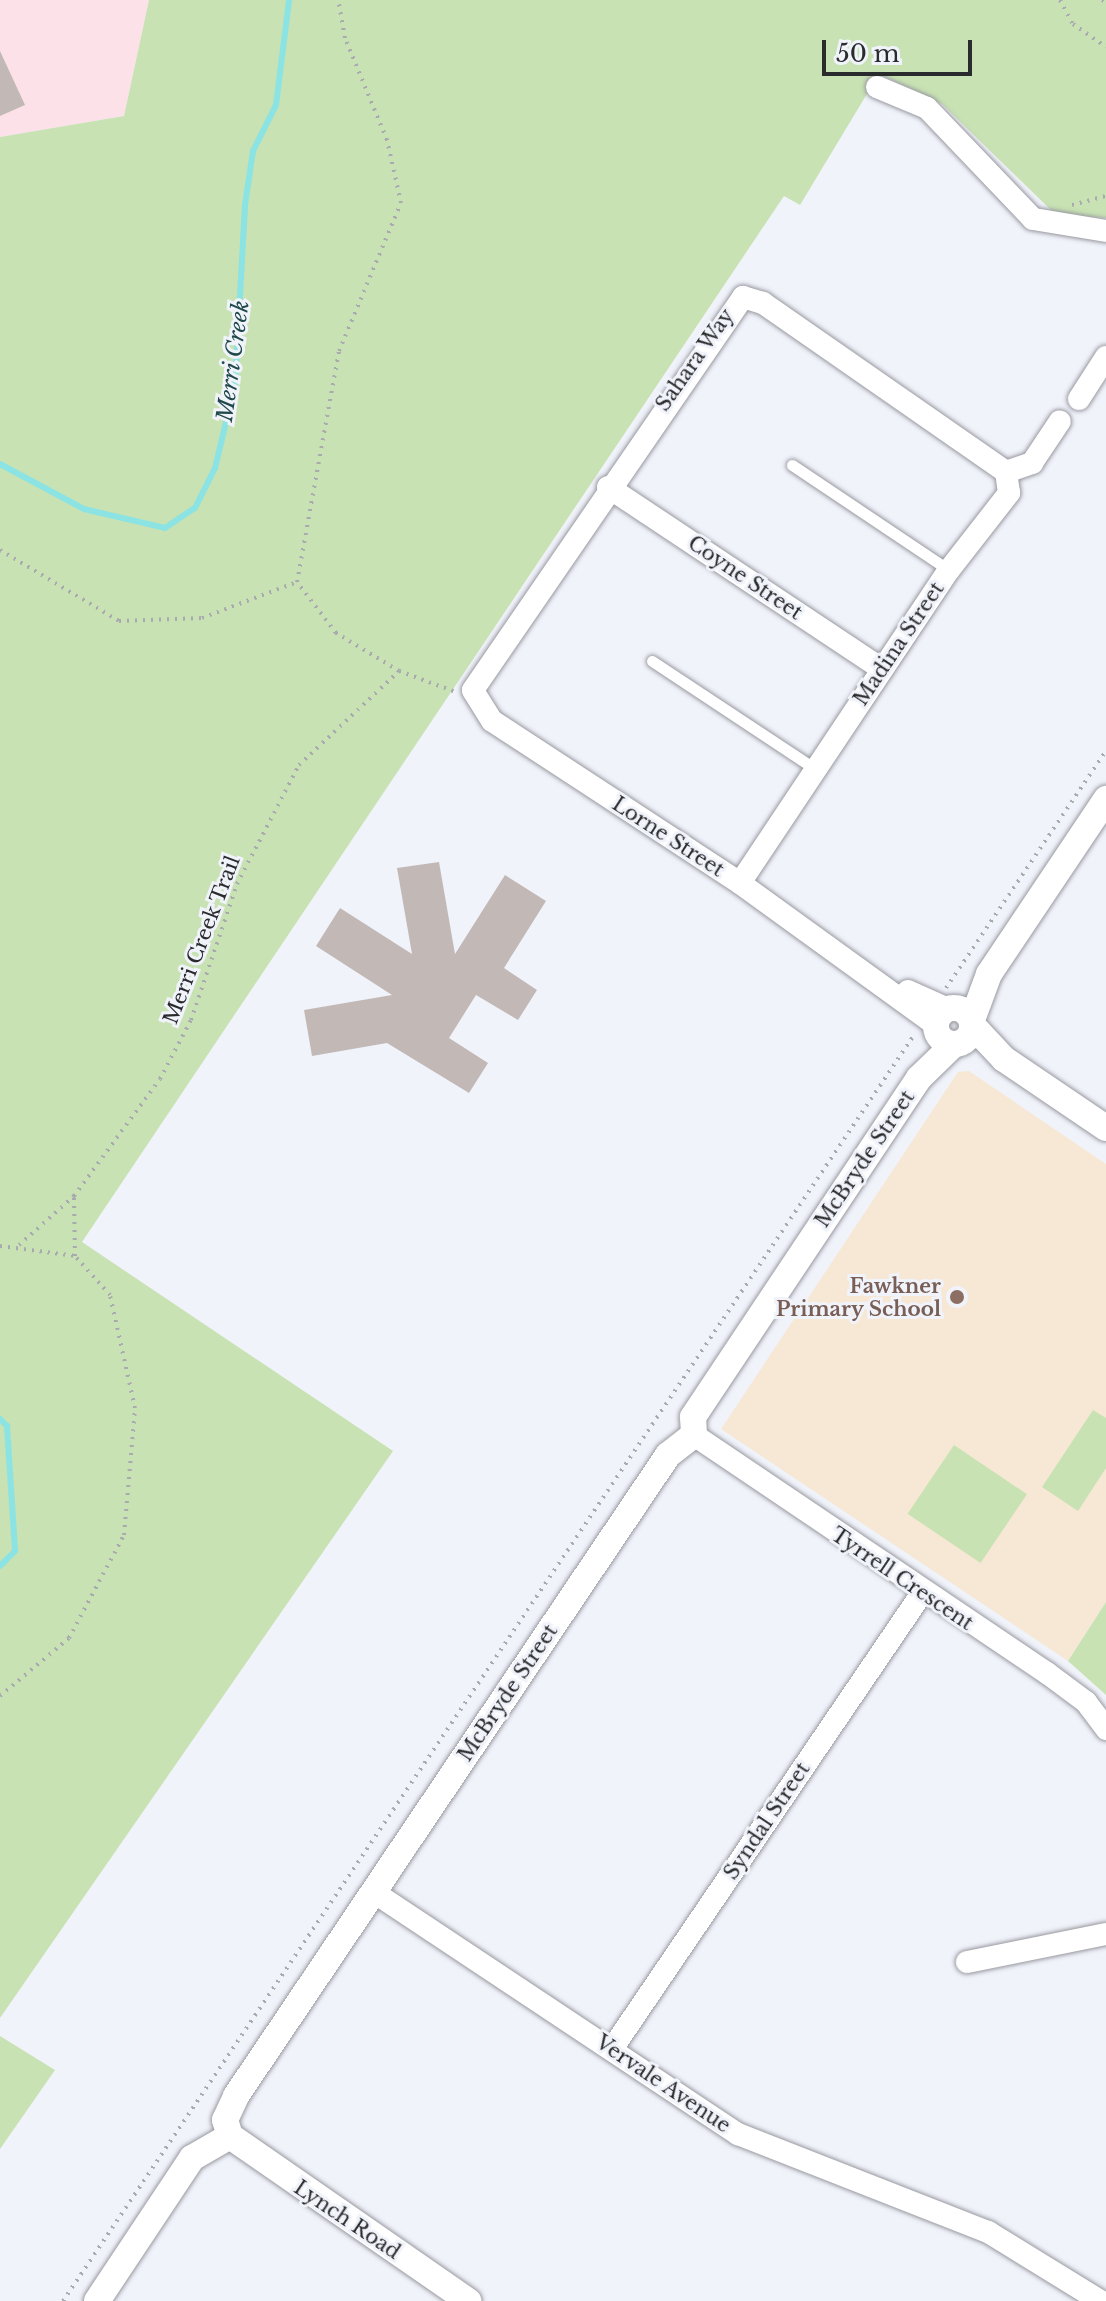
<!DOCTYPE html>
<html>
<head>
<meta charset="utf-8">
<style>
	body { margin:0 }
	#map { position:relative; width:1106px; height:2301px; overflow:hidden; background:#f1f3fb; font-family:"Libre Baskerville",serif }
	div>[style] { position:absolute }
	[style*='--x'] { left:calc(var(--x)*1px); top:calc(var(--y)*1px); width:calc(var(--w)*1px); rotate:calc(var(--a)*1deg) }
	.industrial>* { inset:0; background:#fce2e8 }
	.education>* { inset:0; background:#f6e8d4 }
	.green>* { inset:0; background:#c8e2b3; transform-origin:0 0 }
	.stream>* { height:6px; margin:-3px; padding:0 3px; transform-origin:3px; border-radius:3px; background:#8be3e4 }
	.building>* { inset:0; background:#c2b9b6 }
	.path>* { height:4px; margin-top:-2px; transform-origin:0; background:repeating-linear-gradient(90deg,#a8aab0 0 2px,transparent 0 8px) }
	.roads { filter:drop-shadow(0 0 2px #9899a0) drop-shadow(0 0 2px #9899a0) }
	.service>* { height:11px; margin:-5.5px; padding:0 5.5px; transform-origin:5.5px; border-radius:5.5px; background:#fff }
	.minor>* { height:22px; margin:-11px; padding:0 11px; transform-origin:11px; border-radius:11px; background:#fff }
	.tertiary>* { height:26px; margin:-13px; padding:0 13px; transform-origin:13px; border-radius:13px; background:#fff }
	.tertiary>.ring { margin:-13px; padding:0; box-sizing:content-box; background:none; border:26px solid #fff; border-radius:50% }
	.dots>* { width:22px; height:22px; translate:-50% -50%; box-sizing:border-box; border:4px solid #f1f3fb; border-radius:50% }
	span { translate:-50% -50%; white-space:nowrap; text-align:center; line-height:1.15; -webkit-text-stroke:6px #f1f3fb; paint-order:stroke }
	.street-label { font-size:20px; color:#2a2b2d }
	.education-label { font-size:20px; color:#785e54; font-weight:700 }
	.right { translate:-100% -50%; text-align:right }
	.water-label { font-size:22px; color:#20494a; font-style:italic }
	.scale { position:absolute; left:822px; top:40px; width:150px; height:36px; box-sizing:border-box; border:4px solid #2a2b2d; border-top:0; padding-left:10px; font-size:24px; line-height:28px; white-space:nowrap; color:#2a2b2d; -webkit-text-stroke:6px #f1f3fb; paint-order:stroke }
</style>
</head>
<body>
<div id="map">
	<div class="industrial">
		<div style="clip-path:polygon(0 0,149px 0,124px 116px,0 137px)"></div>
	</div>
	<div class="education">
		<div style="clip-path:polygon(969px 1071px,1106px 1164px,1106px 1602px,1068px 1661px,721px 1429px,958px 1072px)"></div>
	</div>
	<div class="green">
		<div style="clip-path:polygon(149px 0,1106px 0,1106px 218px,1055px 214px,942px 104px,879px 74px,800px 205px,784px 196px,82px 1242px,393px 1451px,0 2018px,0 137px,124px 116px)"></div>
		<div style="clip-path:polygon(1093px 1410px,1106px 1418px,1106px 1468px,1078px 1511px,1042px 1487px)"></div>
		<div style="left:954px;top:1445px;width:88px;height:83px;rotate:34deg"></div>
		<div style="clip-path:polygon(1106px 1602px,1106px 1695px,1068px 1661px)"></div>
		<div style="clip-path:polygon(0 2036px,55px 2070px,0 2149px)"></div>
	</div>
	<div class="stream">
		<div style="--x:0;--y:464;--w:95;--a:28.2"></div>
		<div style="--x:84;--y:509;--w:83;--a:13.2"></div>
		<div style="--x:165;--y:528;--w:36;--a:-34"></div>
		<div style="--x:195;--y:508;--w:45;--a:-63.4"></div>
		<div style="--x:215;--y:468;--w:85;--a:-76.5"></div>
		<div style="--x:235;--y:385;--w:180;--a:-86.8"></div>
		<div style="--x:245;--y:205;--w:55;--a:-81.6"></div>
		<div style="--x:253;--y:151;--w:51;--a:-63.4"></div>
		<div style="--x:276;--y:105;--w:106;--a:-82.9"></div>
		<div style="--x:0;--y:1419;--w:10;--a:45"></div>
		<div style="--x:7;--y:1426;--w:125;--a:86.3"></div>
		<div style="--x:15;--y:1551;--w:21;--a:135"></div>
	</div>
	<div class="building">
		<div style="clip-path:polygon(0 51px,25px 105px,0 116px)"></div>
		<div style="clip-path:polygon(439px 862px,455px 954px,505px 875px,546px 901px,504px 968px,537px 990px,518px 1020px,476px 995px,449px 1038px,488px 1063px,469px 1093px,387px 1043px,312px 1056px,304px 1010px,392px 995px,316px 946px,340px 908px,412px 954px,397px 868px)"></div>
	</div>
	<div class="path">
		<div style="--x:1060;--y:0;--w:27;--a:62"></div>
		<div style="--x:1073;--y:24;--w:40;--a:34.9"></div>
		<div style="--x:1102;--y:0;--w:4;--a:27"></div>
		<div style="--x:1072;--y:205;--w:35;--a:-15"></div>
		<div style="--x:0;--y:550;--w:139;--a:30.8"></div>
		<div style="--x:119;--y:621;--w:83;--a:-2.1"></div>
		<div style="--x:202;--y:618;--w:102;--a:-20.8"></div>
		<div style="--x:399;--y:671;--w:58;--a:20.3"></div>
		<div style="--x:946;--y:988;--w:286;--a:-56"></div>
		<div style="--x:19;--y:1245;--w:74;--a:-41.7"></div>
		<div style="--x:0;--y:1246;--w:76;--a:7.6"></div>
		<div style="--x:0;--y:1696;--w:90;--a:-40"></div>
		<div style="--x:69;--y:1638;--w:117;--a:-61.9"></div>
		<div style="--x:124;--y:1535;--w:127;--a:-85"></div>
		<div style="--x:135;--y:1408;--w:116;--a:-102.5"></div>
		<div style="--x:110;--y:1295;--w:52;--a:-131.9"></div>
		<div style="--x:75;--y:1256;--w:60;--a:-91"></div>
		<div style="--x:74;--y:1196;--w:145;--a:-53.7"></div>
		<div style="--x:160;--y:1079;--w:67;--a:-62.3"></div>
		<div style="--x:191;--y:1020;--w:144;--a:-71.3"></div>
		<div style="--x:237;--y:884;--w:134;--a:-62.5"></div>
		<div style="--x:299;--y:765;--w:137;--a:-43.2"></div>
		<div style="--x:399;--y:671;--w:74;--a:-148.9"></div>
		<div style="--x:336;--y:633;--w:64;--a:-127.4"></div>
		<div style="--x:297;--y:582;--w:235;--a:-79.7"></div>
		<div style="--x:339;--y:351;--w:160;--a:-67.3"></div>
		<div style="--x:401;--y:203;--w:65;--a:-102.5"></div>
		<div style="--x:387;--y:140;--w:110;--a:-112.4"></div>
		<div style="--x:345;--y:38;--w:39;--a:-100"></div>
		<div style="--x:63;--y:2301;--w:1525;--a:-56.09"></div>
	</div>
	<div class="roads">
		<div class="service">
			<div style="--x:792;--y:465;--w:189;--a:33.8"></div>
			<div style="--x:652;--y:661;--w:196;--a:33.5"></div>
		</div>
		<div class="minor">
			<div style="--x:877;--y:87;--w:54;--a:22.8"></div>
			<div style="--x:927;--y:108;--w:153;--a:46.3"></div>
			<div style="--x:1033;--y:219;--w:74;--a:9.3"></div>
			<div style="--x:1079;--y:399;--w:50;--a:-57.3"></div>
			<div style="--x:1006;--y:472;--w:28;--a:-19"></div>
			<div style="--x:1032;--y:463;--w:50;--a:-56.3"></div>
			<div style="--x:608;--y:487;--w:329;--a:33.6"></div>
			<div style="--x:740;--y:883;--w:376;--a:-56.3"></div>
			<div style="--x:949;--y:570;--w:98;--a:-52.1"></div>
			<div style="--x:1009;--y:493;--w:21;--a:-98"></div>
			<div style="--x:908;--y:991;--w:44;--a:24.2"></div>
			<div style="--x:936;--y:1025;--w:242;--a:-144.1"></div>
			<div style="--x:740;--y:883;--w:296;--a:-146.8"></div>
			<div style="--x:492;--y:721;--w:36;--a:-122"></div>
			<div style="--x:473;--y:690;--w:477;--a:-55.5"></div>
			<div style="--x:743;--y:297;--w:21;--a:17"></div>
			<div style="--x:763;--y:303;--w:296;--a:34.8"></div>
			<div style="--x:694;--y:1435;--w:426;--a:34"></div>
			<div style="--x:1047;--y:1673;--w:49;--a:36.6"></div>
			<div style="--x:1086;--y:1702;--w:34;--a:53"></div>
			<div style="--x:375;--y:1893;--w:436;--a:33.6"></div>
			<div style="--x:738;--y:2134;--w:269;--a:21.4"></div>
			<div style="--x:988;--y:2232;--w:132;--a:31.6"></div>
			<div style="--x:967;--y:1962;--w:142;--a:-11.4"></div>
			<div style="--x:612;--y:2049;--w:551;--a:-55.79"></div>
		</div>
		<div class="tertiary">
			<div class="ring" style="left:936px;top:1008px;width:10px;height:10px"></div>
			<div style="--x:972;--y:1020;--w:49;--a:-69.7"></div>
			<div style="--x:989;--y:974;--w:211;--a:-56.2"></div>
			<div style="--x:973;--y:1026;--w:45;--a:46.8"></div>
			<div style="--x:1004;--y:1059;--w:123;--a:34.1"></div>
			<div style="--x:230;--y:2136;--w:290;--a:34.7"></div>
			<div style="--x:97;--y:2301;--w:172;--a:-56.4"></div>
			<div style="--x:192;--y:2158;--w:44;--a:-30.1"></div>
			<div style="--x:230;--y:2136;--w:17;--a:-107"></div>
			<div style="--x:225;--y:2120;--w:26;--a:-65"></div>
			<div style="--x:236;--y:2096;--w:773;--a:-56.02"></div>
			<div style="--x:668;--y:1455;--w:33;--a:-38"></div>
			<div style="--x:694;--y:1435;--w:18;--a:-93"></div>
			<div style="--x:693;--y:1417;--w:407;--a:-56.3"></div>
			<div style="--x:919;--y:1078;--w:47;--a:-44.1"></div>
		</div>
	</div>
	<div class="dots">
		<div style="left:957px;top:1297px;background:#8d6e63"></div>
	</div>
	<div class="street-label">
		<span style="left:695px;top:360px;rotate:-55deg">Sahara Way</span>
		<span style="left:745px;top:578px;rotate:34deg">Coyne Street</span>
		<span style="left:899px;top:644px;rotate:-56deg">Madina Street</span>
		<span style="left:668px;top:837px;rotate:33deg">Lorne Street</span>
		<span style="left:202px;top:940px;rotate:-69deg">Merri Creek Trail</span>
		<span style="left:865px;top:1159px;rotate:-56deg">McBryde Street</span>
		<span style="left:902px;top:1579px;rotate:34deg">Tyrrell Crescent</span>
		<span style="left:508px;top:1693px;rotate:-56deg">McBryde Street</span>
		<span style="left:767px;top:1821px;rotate:-56deg">Syndal Street</span>
		<span style="left:663px;top:2084px;rotate:34deg">Vervale Avenue</span>
		<span style="left:347px;top:2220px;rotate:34deg">Lynch Road</span>
	</div>
	<div class="education-label">
		<span class="right" style="left:941px;top:1298px">Fawkner<br>Primary School</span>
	</div>
	<div class="water-label">
		<span style="left:233px;top:361px;rotate:-82deg">Merri Creek</span>
	</div>
	<div class="scale">50 m</div>
</div>
</body>
</html>
